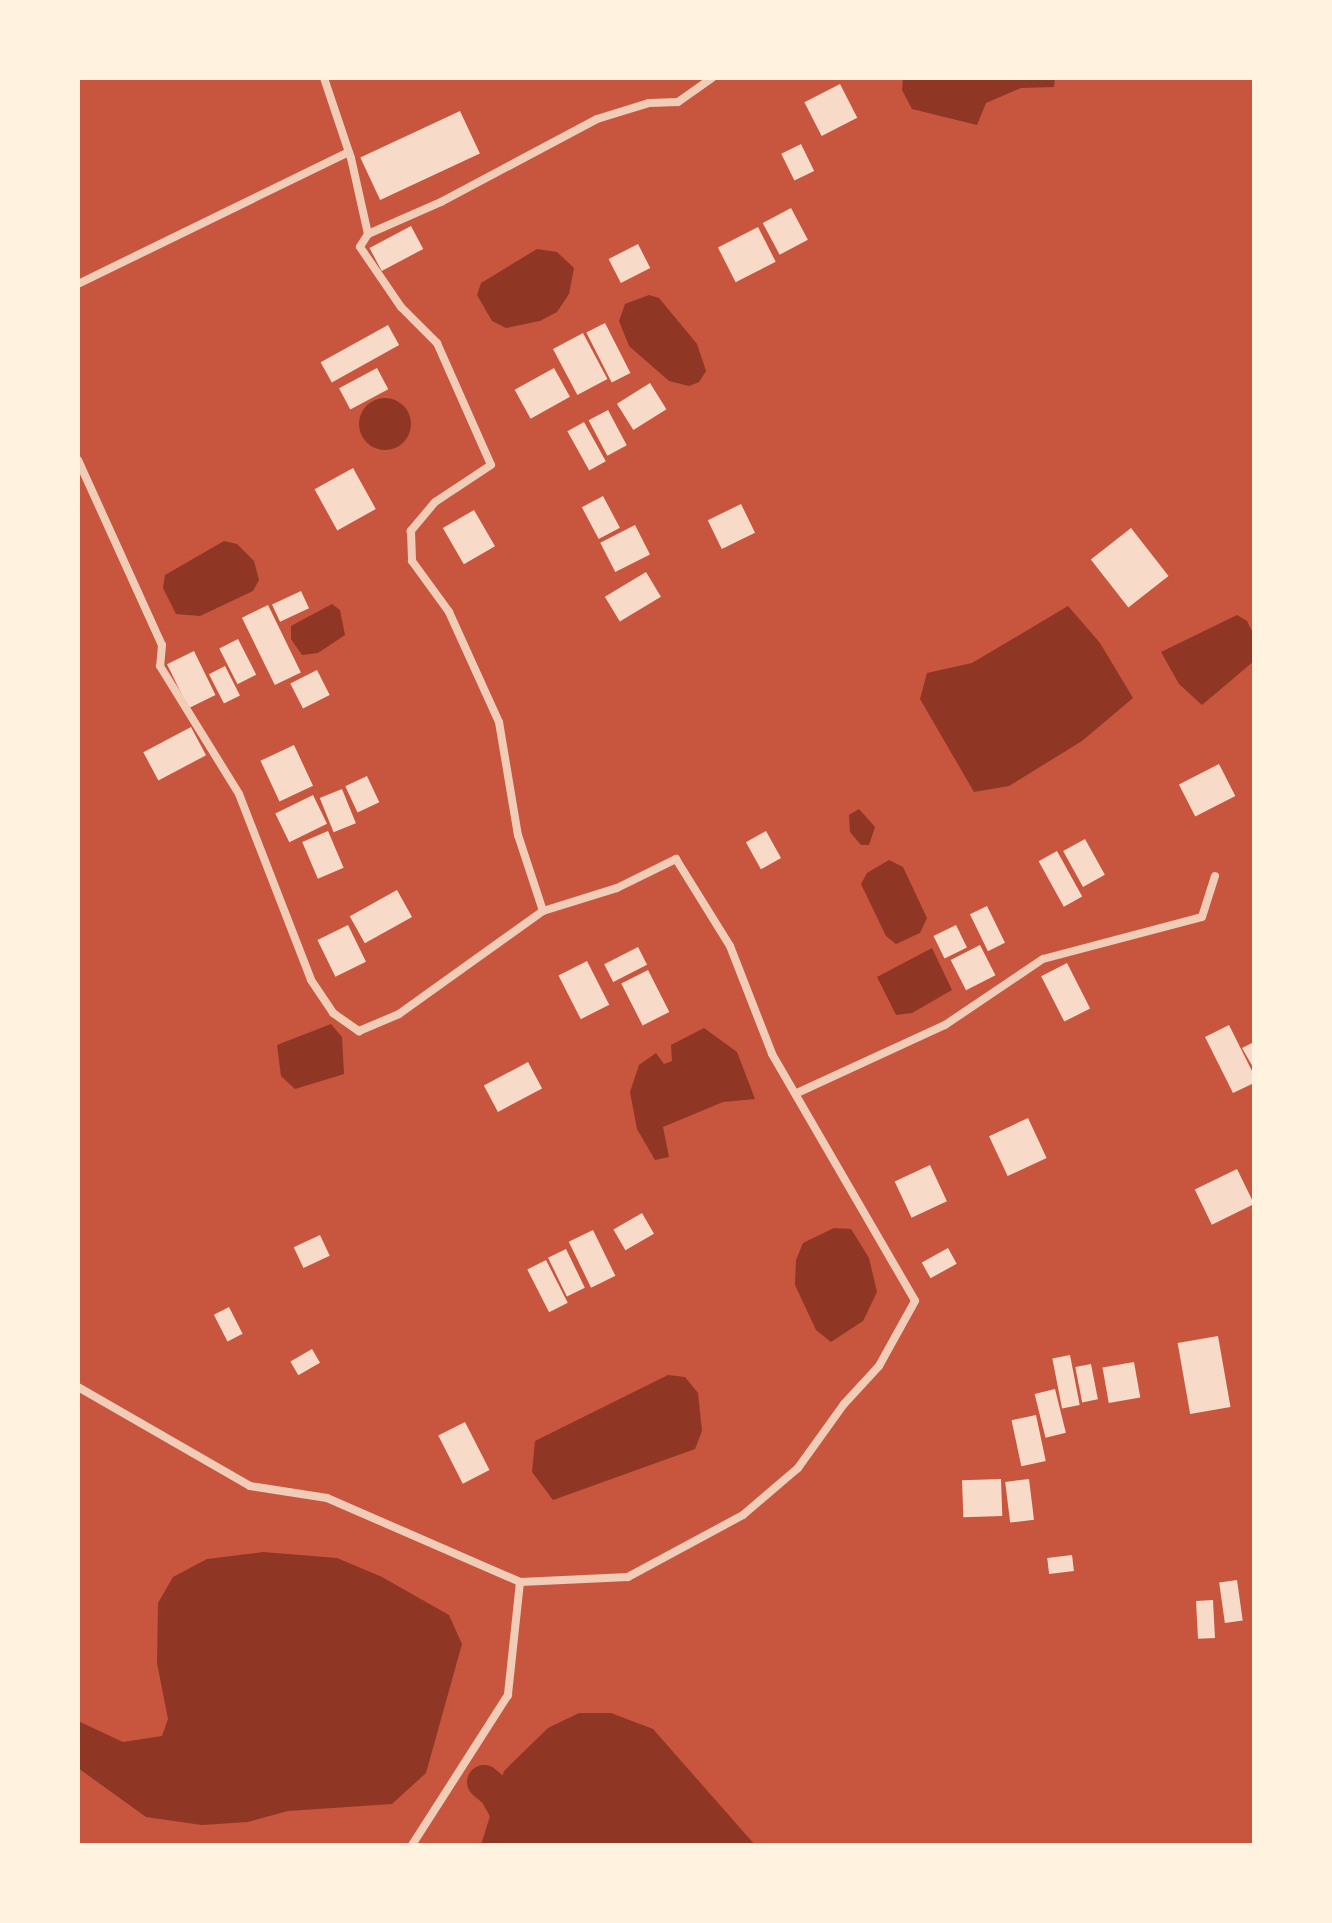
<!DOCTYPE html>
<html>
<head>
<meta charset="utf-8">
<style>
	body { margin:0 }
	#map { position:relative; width:1332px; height:1923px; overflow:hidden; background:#c8553d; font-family:"Nunito Sans",sans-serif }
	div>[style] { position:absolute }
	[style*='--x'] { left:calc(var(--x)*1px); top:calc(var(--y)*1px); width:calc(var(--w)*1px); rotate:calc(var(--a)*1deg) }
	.water>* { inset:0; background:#8f3625 }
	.round { border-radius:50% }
	.river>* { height:34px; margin:-17px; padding:0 17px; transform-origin:17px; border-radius:17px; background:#8f3625 }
	.building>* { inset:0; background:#f7dbc8; transform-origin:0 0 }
	.minor>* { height:8px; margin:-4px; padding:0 4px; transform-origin:4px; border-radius:4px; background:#f1ccb7 }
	span { translate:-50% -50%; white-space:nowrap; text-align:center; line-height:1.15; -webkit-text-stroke:8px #fff3e0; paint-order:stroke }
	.frame { position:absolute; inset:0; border:80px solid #fff3e0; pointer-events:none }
</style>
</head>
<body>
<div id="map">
	<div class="water">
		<div style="clip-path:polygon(903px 78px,1055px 78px,1054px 87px,1021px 88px,986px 103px,977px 125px,912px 109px,902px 90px)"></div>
		<div style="clip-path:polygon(537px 249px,557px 252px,574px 268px,569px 294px,557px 312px,540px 321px,506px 328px,492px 321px,477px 295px,481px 283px)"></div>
		<div style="clip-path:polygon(649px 295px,659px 298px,697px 344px,706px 371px,699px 382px,689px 386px,669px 381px,629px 346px,619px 321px,625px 304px)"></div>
		<div class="round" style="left:359px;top:398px;width:52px;height:52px"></div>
		<div style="clip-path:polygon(224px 541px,237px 544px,254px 561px,259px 580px,253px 591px,200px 616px,176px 614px,163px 588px,165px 575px)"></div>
		<div style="clip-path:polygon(332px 604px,340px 610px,345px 635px,318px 653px,302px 655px,291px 639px,291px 626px)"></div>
		<div style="clip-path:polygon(1068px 606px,1100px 643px,1133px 698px,1082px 741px,1009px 786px,974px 792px,920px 699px,927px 673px,972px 663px)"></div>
		<div style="clip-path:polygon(1237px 615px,1247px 621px,1254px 635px,1254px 661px,1202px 705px,1179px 684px,1161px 652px)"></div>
		<div style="clip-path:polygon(859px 809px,875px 827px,869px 845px,861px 845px,850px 832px,849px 815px)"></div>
		<div style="clip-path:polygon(889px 860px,903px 867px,927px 918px,920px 933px,896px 944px,886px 936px,861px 884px,867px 873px)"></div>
		<div style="clip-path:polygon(932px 948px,952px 990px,912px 1013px,896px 1015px,877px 977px)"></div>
		<div style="clip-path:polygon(331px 1024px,342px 1037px,344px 1074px,295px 1089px,281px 1076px,277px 1045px)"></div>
		<div style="clip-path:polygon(704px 1028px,737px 1052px,755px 1099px,723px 1102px,663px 1127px,669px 1157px,655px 1160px,637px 1129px,630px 1092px,639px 1065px,656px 1053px,664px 1064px,672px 1061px,671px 1045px)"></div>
		<div style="clip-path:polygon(834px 1228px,851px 1229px,869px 1258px,877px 1292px,863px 1321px,831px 1342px,816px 1330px,795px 1285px,796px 1260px,803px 1243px)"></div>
		<div style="clip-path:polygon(668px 1375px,685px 1377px,698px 1393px,702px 1431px,695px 1449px,553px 1500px,532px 1472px,535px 1441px)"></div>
		<div style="clip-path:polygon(263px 1552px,337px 1558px,382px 1577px,449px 1615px,462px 1644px,426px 1773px,392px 1804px,288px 1811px,248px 1822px,202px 1825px,146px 1817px,78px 1768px,78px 1721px,123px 1742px,162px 1736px,168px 1719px,157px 1663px,158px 1603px,173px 1577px,207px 1559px)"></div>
		<div style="clip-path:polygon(579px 1713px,611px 1713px,653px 1729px,755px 1845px,481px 1845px,504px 1771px,548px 1728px)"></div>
	</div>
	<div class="river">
		<div style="--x:484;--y:1782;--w:16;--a:40"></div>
		<div style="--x:496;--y:1792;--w:60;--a:61.3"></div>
	</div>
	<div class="building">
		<div style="left:840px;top:84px;width:38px;height:40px;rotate:63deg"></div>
		<div style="left:460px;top:111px;width:47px;height:110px;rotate:65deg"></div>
		<div style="left:801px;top:144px;width:30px;height:22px;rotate:64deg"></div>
		<div style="left:791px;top:208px;width:36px;height:32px;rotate:62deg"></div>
		<div style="left:411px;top:226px;width:26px;height:47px;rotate:62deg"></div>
		<div style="left:758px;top:227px;width:39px;height:45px;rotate:63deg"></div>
		<div style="left:638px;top:244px;width:27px;height:33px;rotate:63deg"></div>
		<div style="left:605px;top:323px;width:56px;height:21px;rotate:63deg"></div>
		<div style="left:388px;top:325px;width:23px;height:77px;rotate:61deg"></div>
		<div style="left:583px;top:333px;width:52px;height:34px;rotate:62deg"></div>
		<div style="left:377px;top:368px;width:24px;height:43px;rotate:62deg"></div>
		<div style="left:554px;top:368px;width:33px;height:45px;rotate:61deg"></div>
		<div style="left:650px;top:383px;width:31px;height:39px;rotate:58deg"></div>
		<div style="left:608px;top:410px;width:40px;height:22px;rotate:62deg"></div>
		<div style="left:584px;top:422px;width:45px;height:19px;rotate:61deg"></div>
		<div style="left:353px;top:468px;width:47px;height:44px;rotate:61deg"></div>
		<div style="left:603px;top:496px;width:36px;height:24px;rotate:62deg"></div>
		<div style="left:741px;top:504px;width:32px;height:37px;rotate:64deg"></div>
		<div style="left:474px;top:510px;width:42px;height:36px;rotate:60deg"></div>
		<div style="left:635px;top:525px;width:33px;height:39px;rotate:63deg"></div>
		<div style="left:1131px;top:528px;width:61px;height:51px;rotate:52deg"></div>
		<div style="left:646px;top:572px;width:29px;height:48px;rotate:59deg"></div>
		<div style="left:301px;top:591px;width:19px;height:32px;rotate:65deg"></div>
		<div style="left:268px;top:605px;width:75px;height:29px;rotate:64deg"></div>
		<div style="left:238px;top:639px;width:40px;height:21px;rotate:63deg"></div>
		<div style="left:194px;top:651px;width:49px;height:30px;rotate:64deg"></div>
		<div style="left:225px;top:666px;width:33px;height:18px;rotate:63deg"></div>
		<div style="left:317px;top:670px;width:28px;height:30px;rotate:63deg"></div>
		<div style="left:191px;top:727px;width:32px;height:54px;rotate:62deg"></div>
		<div style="left:294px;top:745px;width:45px;height:37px;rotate:65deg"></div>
		<div style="left:1219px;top:764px;width:36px;height:45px;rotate:63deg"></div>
		<div style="left:367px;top:776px;width:29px;height:24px;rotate:65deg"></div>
		<div style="left:342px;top:789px;width:37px;height:24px;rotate:68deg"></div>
		<div style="left:313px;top:795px;width:32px;height:42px;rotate:64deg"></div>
		<div style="left:328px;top:831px;width:40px;height:28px;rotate:67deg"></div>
		<div style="left:766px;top:831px;width:31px;height:23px;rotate:61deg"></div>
		<div style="left:1085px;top:839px;width:41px;height:25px;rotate:61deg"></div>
		<div style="left:1057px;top:851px;width:52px;height:21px;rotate:61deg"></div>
		<div style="left:397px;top:890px;width:31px;height:54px;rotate:61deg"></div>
		<div style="left:987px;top:906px;width:41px;height:19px;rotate:64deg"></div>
		<div style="left:348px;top:925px;width:41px;height:34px;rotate:64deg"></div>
		<div style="left:956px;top:925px;width:25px;height:25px;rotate:64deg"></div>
		<div style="left:980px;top:945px;width:34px;height:33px;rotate:63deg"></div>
		<div style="left:638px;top:947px;width:20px;height:38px;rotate:63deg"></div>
		<div style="left:587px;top:961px;width:49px;height:32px;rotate:63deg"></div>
		<div style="left:1067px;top:963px;width:51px;height:29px;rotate:63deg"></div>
		<div style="left:648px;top:970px;width:47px;height:30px;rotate:63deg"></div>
		<div style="clip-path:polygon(1229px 1025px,1254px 1075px,1254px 1083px,1233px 1093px,1205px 1037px)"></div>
		<div style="clip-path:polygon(1254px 1042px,1254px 1069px,1242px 1048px)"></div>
		<div style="left:528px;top:1062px;width:30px;height:50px;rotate:62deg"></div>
		<div style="left:1028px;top:1118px;width:44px;height:43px;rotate:65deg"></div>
		<div style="left:930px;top:1165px;width:40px;height:39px;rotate:65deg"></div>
		<div style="left:1237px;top:1169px;width:39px;height:47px;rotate:64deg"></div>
		<div style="left:642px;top:1213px;width:24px;height:33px;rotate:60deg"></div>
		<div style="left:593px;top:1230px;width:51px;height:27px;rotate:64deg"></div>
		<div style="left:320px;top:1235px;width:23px;height:29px;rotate:65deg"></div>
		<div style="left:948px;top:1248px;width:18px;height:30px;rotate:61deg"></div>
		<div style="left:566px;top:1249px;width:43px;height:20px;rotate:64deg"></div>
		<div style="left:546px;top:1260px;width:48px;height:21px;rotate:63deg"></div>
		<div style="left:229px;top:1307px;width:30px;height:17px;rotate:63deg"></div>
		<div style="left:1218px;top:1336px;width:72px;height:41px;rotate:80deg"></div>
		<div style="left:312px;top:1349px;width:16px;height:25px;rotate:60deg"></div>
		<div style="left:1070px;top:1355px;width:51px;height:18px;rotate:79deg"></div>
		<div style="left:1134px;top:1362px;width:36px;height:32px;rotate:80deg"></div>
		<div style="left:1091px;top:1364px;width:36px;height:16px;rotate:79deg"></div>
		<div style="left:1055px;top:1389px;width:45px;height:21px;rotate:76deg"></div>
		<div style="left:1036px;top:1415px;width:47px;height:25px;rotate:78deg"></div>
		<div style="left:465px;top:1422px;width:54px;height:30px;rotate:63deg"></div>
		<div style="left:1001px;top:1479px;width:37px;height:39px;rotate:88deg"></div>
		<div style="left:1029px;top:1479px;width:41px;height:24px;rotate:83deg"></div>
		<div style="left:1072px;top:1555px;width:16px;height:25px;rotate:83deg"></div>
		<div style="left:1237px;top:1580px;width:41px;height:18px;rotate:82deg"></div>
		<div style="left:1213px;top:1600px;width:38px;height:17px;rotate:87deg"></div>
	</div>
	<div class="minor">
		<div style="--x:324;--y:78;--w:84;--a:71.4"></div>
		<div style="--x:351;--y:158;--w:78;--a:77.4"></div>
		<div style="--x:368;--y:234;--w:80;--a:-23.7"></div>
		<div style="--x:441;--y:202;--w:177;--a:-28"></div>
		<div style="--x:597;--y:119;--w:54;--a:-17.1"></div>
		<div style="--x:649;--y:103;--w:29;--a:-2"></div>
		<div style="--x:678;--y:102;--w:42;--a:-35.2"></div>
		<div style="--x:368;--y:234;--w:15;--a:122"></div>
		<div style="--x:360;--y:247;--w:73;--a:55.7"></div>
		<div style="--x:401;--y:307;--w:51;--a:45"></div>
		<div style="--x:437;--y:343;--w:133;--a:66.1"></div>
		<div style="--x:491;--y:465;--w:67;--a:146.5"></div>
		<div style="--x:435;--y:502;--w:38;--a:130"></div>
		<div style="--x:411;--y:531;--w:30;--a:88"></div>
		<div style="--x:412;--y:561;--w:63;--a:54"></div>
		<div style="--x:449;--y:612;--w:121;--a:65.6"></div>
		<div style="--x:499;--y:722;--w:115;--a:80.5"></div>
		<div style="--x:518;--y:835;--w:80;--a:71.8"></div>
		<div style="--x:543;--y:911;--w:77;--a:-17.3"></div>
		<div style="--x:617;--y:888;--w:66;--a:-26.2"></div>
		<div style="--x:676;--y:859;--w:102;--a:58.2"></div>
		<div style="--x:730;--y:946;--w:116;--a:68.7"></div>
		<div style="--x:772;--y:1054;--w:285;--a:59.9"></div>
		<div style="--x:915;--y:1301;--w:74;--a:119"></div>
		<div style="--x:879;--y:1366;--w:52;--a:132.6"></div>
		<div style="--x:844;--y:1404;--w:79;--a:125.7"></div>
		<div style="--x:798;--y:1468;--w:72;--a:139.5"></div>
		<div style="--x:743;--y:1515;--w:131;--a:151.7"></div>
		<div style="--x:628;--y:1577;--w:108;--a:177.3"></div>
		<div style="--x:78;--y:284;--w:301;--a:-26"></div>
		<div style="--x:78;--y:460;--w:203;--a:65.6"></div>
		<div style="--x:162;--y:645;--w:21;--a:95"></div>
		<div style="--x:160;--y:666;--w:150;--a:58.3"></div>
		<div style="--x:239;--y:794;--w:199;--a:68.8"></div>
		<div style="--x:311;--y:980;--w:40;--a:56"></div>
		<div style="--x:333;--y:1013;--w:32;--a:35"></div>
		<div style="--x:359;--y:1031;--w:43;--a:-23"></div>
		<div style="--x:399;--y:1014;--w:177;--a:-35.6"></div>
		<div style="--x:797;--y:1093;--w:163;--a:-24.7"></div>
		<div style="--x:945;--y:1025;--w:118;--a:-34"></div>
		<div style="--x:1043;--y:959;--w:164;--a:-14.8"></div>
		<div style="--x:1202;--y:917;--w:43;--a:-72.4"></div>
		<div style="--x:78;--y:1387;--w:198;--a:29.9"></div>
		<div style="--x:250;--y:1486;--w:78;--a:8.9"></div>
		<div style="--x:327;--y:1498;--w:210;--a:23.5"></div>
		<div style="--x:520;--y:1582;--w:114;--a:96.1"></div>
		<div style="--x:508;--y:1695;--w:178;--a:122.6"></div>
	</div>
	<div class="frame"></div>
</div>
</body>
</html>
